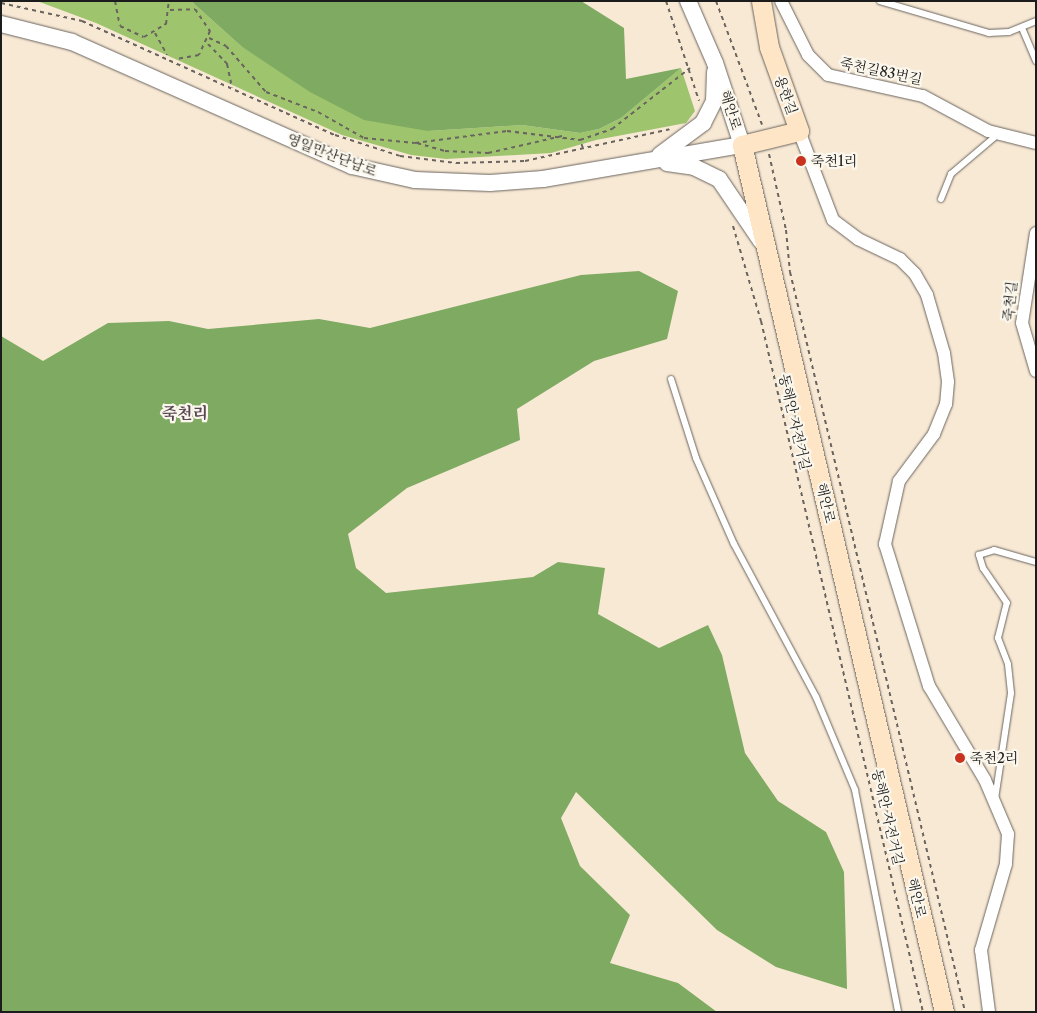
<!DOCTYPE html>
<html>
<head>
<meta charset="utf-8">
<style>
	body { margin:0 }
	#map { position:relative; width:1037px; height:1013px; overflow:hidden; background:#f8e9d5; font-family:"Libre Caslon Text","Noto Serif KR",serif }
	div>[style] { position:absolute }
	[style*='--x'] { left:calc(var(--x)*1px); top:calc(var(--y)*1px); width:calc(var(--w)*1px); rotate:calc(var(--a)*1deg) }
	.green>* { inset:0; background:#9ec46e }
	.forest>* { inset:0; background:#7eaa61 }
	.path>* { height:2px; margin-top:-1px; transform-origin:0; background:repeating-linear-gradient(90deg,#69645d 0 4px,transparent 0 8px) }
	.roads { filter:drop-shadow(0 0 1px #69645d) drop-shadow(0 0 1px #69645d) }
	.service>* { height:6px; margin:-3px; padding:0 3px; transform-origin:3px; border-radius:3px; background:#fff }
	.minor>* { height:12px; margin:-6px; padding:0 6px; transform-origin:6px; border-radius:6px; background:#fff }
	.tertiary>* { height:16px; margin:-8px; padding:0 8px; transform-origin:8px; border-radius:8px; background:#fff }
	.secondary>* { height:19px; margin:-9.5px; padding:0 9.5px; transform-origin:9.5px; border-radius:9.5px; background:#fde5c5 }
	.dots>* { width:14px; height:14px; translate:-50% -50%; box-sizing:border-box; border:2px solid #fbf7ec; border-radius:50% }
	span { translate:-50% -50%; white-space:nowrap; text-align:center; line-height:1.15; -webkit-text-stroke:4.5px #fbf7ec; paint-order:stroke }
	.street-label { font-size:14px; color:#1c1c1c }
	.poi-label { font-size:14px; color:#1c1c1c }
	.left { translate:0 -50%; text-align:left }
	.quarter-label { font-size:16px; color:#584753; font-weight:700 }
	.frame { position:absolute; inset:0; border:2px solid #1c1c1c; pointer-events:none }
</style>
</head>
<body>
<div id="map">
	<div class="green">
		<div style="clip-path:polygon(37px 1px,191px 1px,241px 46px,428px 131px,522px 125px,580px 133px,599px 129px,621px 118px,681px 68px,695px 111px,686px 123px,596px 140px,551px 153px,446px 159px,411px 155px,342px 135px,96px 23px)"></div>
	</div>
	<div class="forest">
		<div style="clip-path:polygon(191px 1px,581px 1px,624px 28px,626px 79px,681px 68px,621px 118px,599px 129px,580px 133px,522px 125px,428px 131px,364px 120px,310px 92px,241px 46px)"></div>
		<div style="clip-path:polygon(639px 271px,678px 291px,667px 339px,594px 361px,517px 409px,520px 440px,407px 488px,348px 534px,356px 568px,386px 593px,533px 577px,558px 562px,605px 568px,598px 614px,659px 648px,708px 625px,722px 655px,745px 753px,778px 801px,826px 832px,844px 872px,847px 989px,776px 967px,717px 930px,576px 792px,561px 818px,580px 866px,630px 915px,610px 963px,678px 983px,717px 1012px,1px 1012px,1px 336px,43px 361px,108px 323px,169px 321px,208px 329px,319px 319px,370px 328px,581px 275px)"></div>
	</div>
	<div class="path">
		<div style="--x:115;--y:1;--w:25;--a:79"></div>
		<div style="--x:120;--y:26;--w:26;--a:25"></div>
		<div style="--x:144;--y:37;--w:26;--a:-31"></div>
		<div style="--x:166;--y:24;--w:23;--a:-83"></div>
		<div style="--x:666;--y:1;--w:105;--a:71.7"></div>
		<div style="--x:716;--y:1;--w:132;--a:69.6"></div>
		<div style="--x:1;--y:3;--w:83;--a:12.5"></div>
		<div style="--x:82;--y:21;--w:277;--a:24.3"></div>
		<div style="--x:335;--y:135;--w:68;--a:17.9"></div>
		<div style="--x:400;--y:156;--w:56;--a:7.1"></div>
		<div style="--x:456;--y:163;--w:69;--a:-1.7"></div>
		<div style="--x:525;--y:161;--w:148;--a:-12.4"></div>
		<div style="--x:170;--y:10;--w:25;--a:-2"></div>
		<div style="--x:195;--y:9;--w:27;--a:56"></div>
		<div style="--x:210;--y:31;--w:26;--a:115"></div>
		<div style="--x:199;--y:55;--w:23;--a:170"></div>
		<div style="--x:155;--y:33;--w:25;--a:61"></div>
		<div style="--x:209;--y:38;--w:19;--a:25"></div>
		<div style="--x:226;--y:46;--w:61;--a:49"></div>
		<div style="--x:266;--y:92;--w:56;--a:21"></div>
		<div style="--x:318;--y:112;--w:53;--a:29.5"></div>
		<div style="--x:364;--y:138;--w:51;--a:5.6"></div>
		<div style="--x:415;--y:143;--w:93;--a:-7.4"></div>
		<div style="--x:507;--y:131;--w:74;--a:7"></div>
		<div style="--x:208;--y:44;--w:28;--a:46"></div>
		<div style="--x:227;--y:64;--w:24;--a:78"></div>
		<div style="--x:417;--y:143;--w:29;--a:16"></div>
		<div style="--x:445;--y:151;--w:43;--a:2.7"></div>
		<div style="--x:488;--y:153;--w:76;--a:-12.9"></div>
		<div style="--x:583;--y:148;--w:9;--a:-111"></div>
		<div style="--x:580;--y:140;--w:34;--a:-19"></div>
		<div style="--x:612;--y:129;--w:99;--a:-38"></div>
		<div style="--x:769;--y:154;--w:78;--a:77.4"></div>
		<div style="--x:786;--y:230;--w:42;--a:84.6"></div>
		<div style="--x:790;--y:272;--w:760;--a:76.69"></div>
		<div style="--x:733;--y:226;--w:99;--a:73.6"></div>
		<div style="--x:761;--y:321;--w:710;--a:76.81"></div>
	</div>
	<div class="roads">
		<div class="service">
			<div style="--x:880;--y:1;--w:114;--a:16.4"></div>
			<div style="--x:989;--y:33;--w:20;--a:-3"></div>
			<div style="--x:1009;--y:32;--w:29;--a:-22"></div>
			<div style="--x:1022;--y:28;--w:36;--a:67"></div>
			<div style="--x:941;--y:199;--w:27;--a:-68"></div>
			<div style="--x:951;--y:174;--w:60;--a:-40.3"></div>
			<div style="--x:671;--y:379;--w:83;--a:72.4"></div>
			<div style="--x:696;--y:458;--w:94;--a:66.2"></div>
			<div style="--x:734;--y:544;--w:174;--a:61.8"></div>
			<div style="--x:816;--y:697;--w:101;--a:67.2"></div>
			<div style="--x:855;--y:790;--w:226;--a:79"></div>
			<div style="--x:995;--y:799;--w:107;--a:-81.4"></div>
			<div style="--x:1011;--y:693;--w:29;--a:-96"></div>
			<div style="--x:1008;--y:664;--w:28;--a:-111"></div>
			<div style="--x:998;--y:638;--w:36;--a:-76"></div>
			<div style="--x:1007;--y:603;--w:42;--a:-124.4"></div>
			<div style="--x:983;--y:568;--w:14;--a:-107"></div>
			<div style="--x:979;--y:555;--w:16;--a:-18"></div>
			<div style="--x:994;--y:550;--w:44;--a:15.9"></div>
		</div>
		<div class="minor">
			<div style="--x:781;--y:1;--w:60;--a:63.4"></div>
			<div style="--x:808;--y:55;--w:28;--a:45"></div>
			<div style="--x:828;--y:75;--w:97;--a:12.5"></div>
			<div style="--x:923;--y:96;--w:74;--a:28.3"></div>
			<div style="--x:988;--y:131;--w:49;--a:14"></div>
			<div style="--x:799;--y:131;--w:95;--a:69.1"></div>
			<div style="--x:833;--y:220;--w:31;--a:37"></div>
			<div style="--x:858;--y:239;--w:47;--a:25.5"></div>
			<div style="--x:900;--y:259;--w:21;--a:45"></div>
			<div style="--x:915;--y:274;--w:24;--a:60"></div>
			<div style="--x:927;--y:295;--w:60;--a:73.7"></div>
			<div style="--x:944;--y:353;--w:29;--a:82"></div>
			<div style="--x:948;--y:382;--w:22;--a:95"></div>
			<div style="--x:946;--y:404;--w:32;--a:112"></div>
			<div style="--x:934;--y:434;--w:59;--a:126.7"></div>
			<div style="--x:899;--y:481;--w:65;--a:102.5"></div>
			<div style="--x:885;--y:544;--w:149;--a:72.8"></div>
			<div style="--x:929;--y:686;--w:109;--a:59.2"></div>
			<div style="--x:985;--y:780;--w:59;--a:66.9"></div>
			<div style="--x:1008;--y:834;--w:30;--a:94"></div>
			<div style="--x:1006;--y:864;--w:90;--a:106.2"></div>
			<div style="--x:981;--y:950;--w:63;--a:82.6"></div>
			<div style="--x:1036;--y:233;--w:91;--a:98.8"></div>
			<div style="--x:1022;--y:323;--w:50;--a:73.7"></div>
		</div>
		<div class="tertiary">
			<div style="--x:1;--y:24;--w:73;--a:14.2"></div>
			<div style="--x:72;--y:42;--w:306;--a:23.9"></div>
			<div style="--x:352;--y:166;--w:65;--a:12.5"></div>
			<div style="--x:415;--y:180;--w:75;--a:2.3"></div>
			<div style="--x:490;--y:183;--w:53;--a:-4.3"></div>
			<div style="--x:543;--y:179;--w:202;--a:-9.7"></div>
			<div style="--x:742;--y:145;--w:86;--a:-108.2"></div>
			<div style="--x:715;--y:63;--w:68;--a:-113.5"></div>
			<div style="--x:660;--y:155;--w:54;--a:-36.7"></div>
			<div style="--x:703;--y:123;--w:25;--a:-63"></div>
			<div style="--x:714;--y:101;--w:29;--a:-88"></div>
			<div style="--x:667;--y:163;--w:27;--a:8"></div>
			<div style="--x:694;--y:167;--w:28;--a:26"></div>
			<div style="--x:719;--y:179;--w:75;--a:55.9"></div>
		</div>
		<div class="secondary">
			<div style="--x:761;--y:1;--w:47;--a:80.1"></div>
			<div style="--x:769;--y:47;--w:89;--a:70.3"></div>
			<div style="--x:799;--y:131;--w:59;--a:166.2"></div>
			<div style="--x:742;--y:145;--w:890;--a:76.88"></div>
		</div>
	</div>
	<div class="dots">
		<div style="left:801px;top:161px;background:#c8321e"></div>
		<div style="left:960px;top:758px;background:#c8321e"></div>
	</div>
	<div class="street-label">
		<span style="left:881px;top:71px;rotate:12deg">죽천길83번길</span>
		<span style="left:786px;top:95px;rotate:70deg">용한길</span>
		<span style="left:731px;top:110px;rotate:73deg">해안로</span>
		<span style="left:332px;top:155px;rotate:21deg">영일만산단남로</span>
		<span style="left:1010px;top:301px;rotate:-84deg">죽천길</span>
		<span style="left:795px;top:422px;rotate:77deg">동해안 자전거길</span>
		<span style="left:826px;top:503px;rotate:77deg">해안로</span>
		<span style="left:888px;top:817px;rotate:77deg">동해안 자전거길</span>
		<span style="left:917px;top:898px;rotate:77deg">해안로</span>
	</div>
	<div class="poi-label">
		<span class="left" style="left:811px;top:161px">죽천1리</span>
		<span class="left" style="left:970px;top:758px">죽천2리</span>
	</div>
	<div class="quarter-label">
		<span style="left:185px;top:413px">죽천리</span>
	</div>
	<div class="frame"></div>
</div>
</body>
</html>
